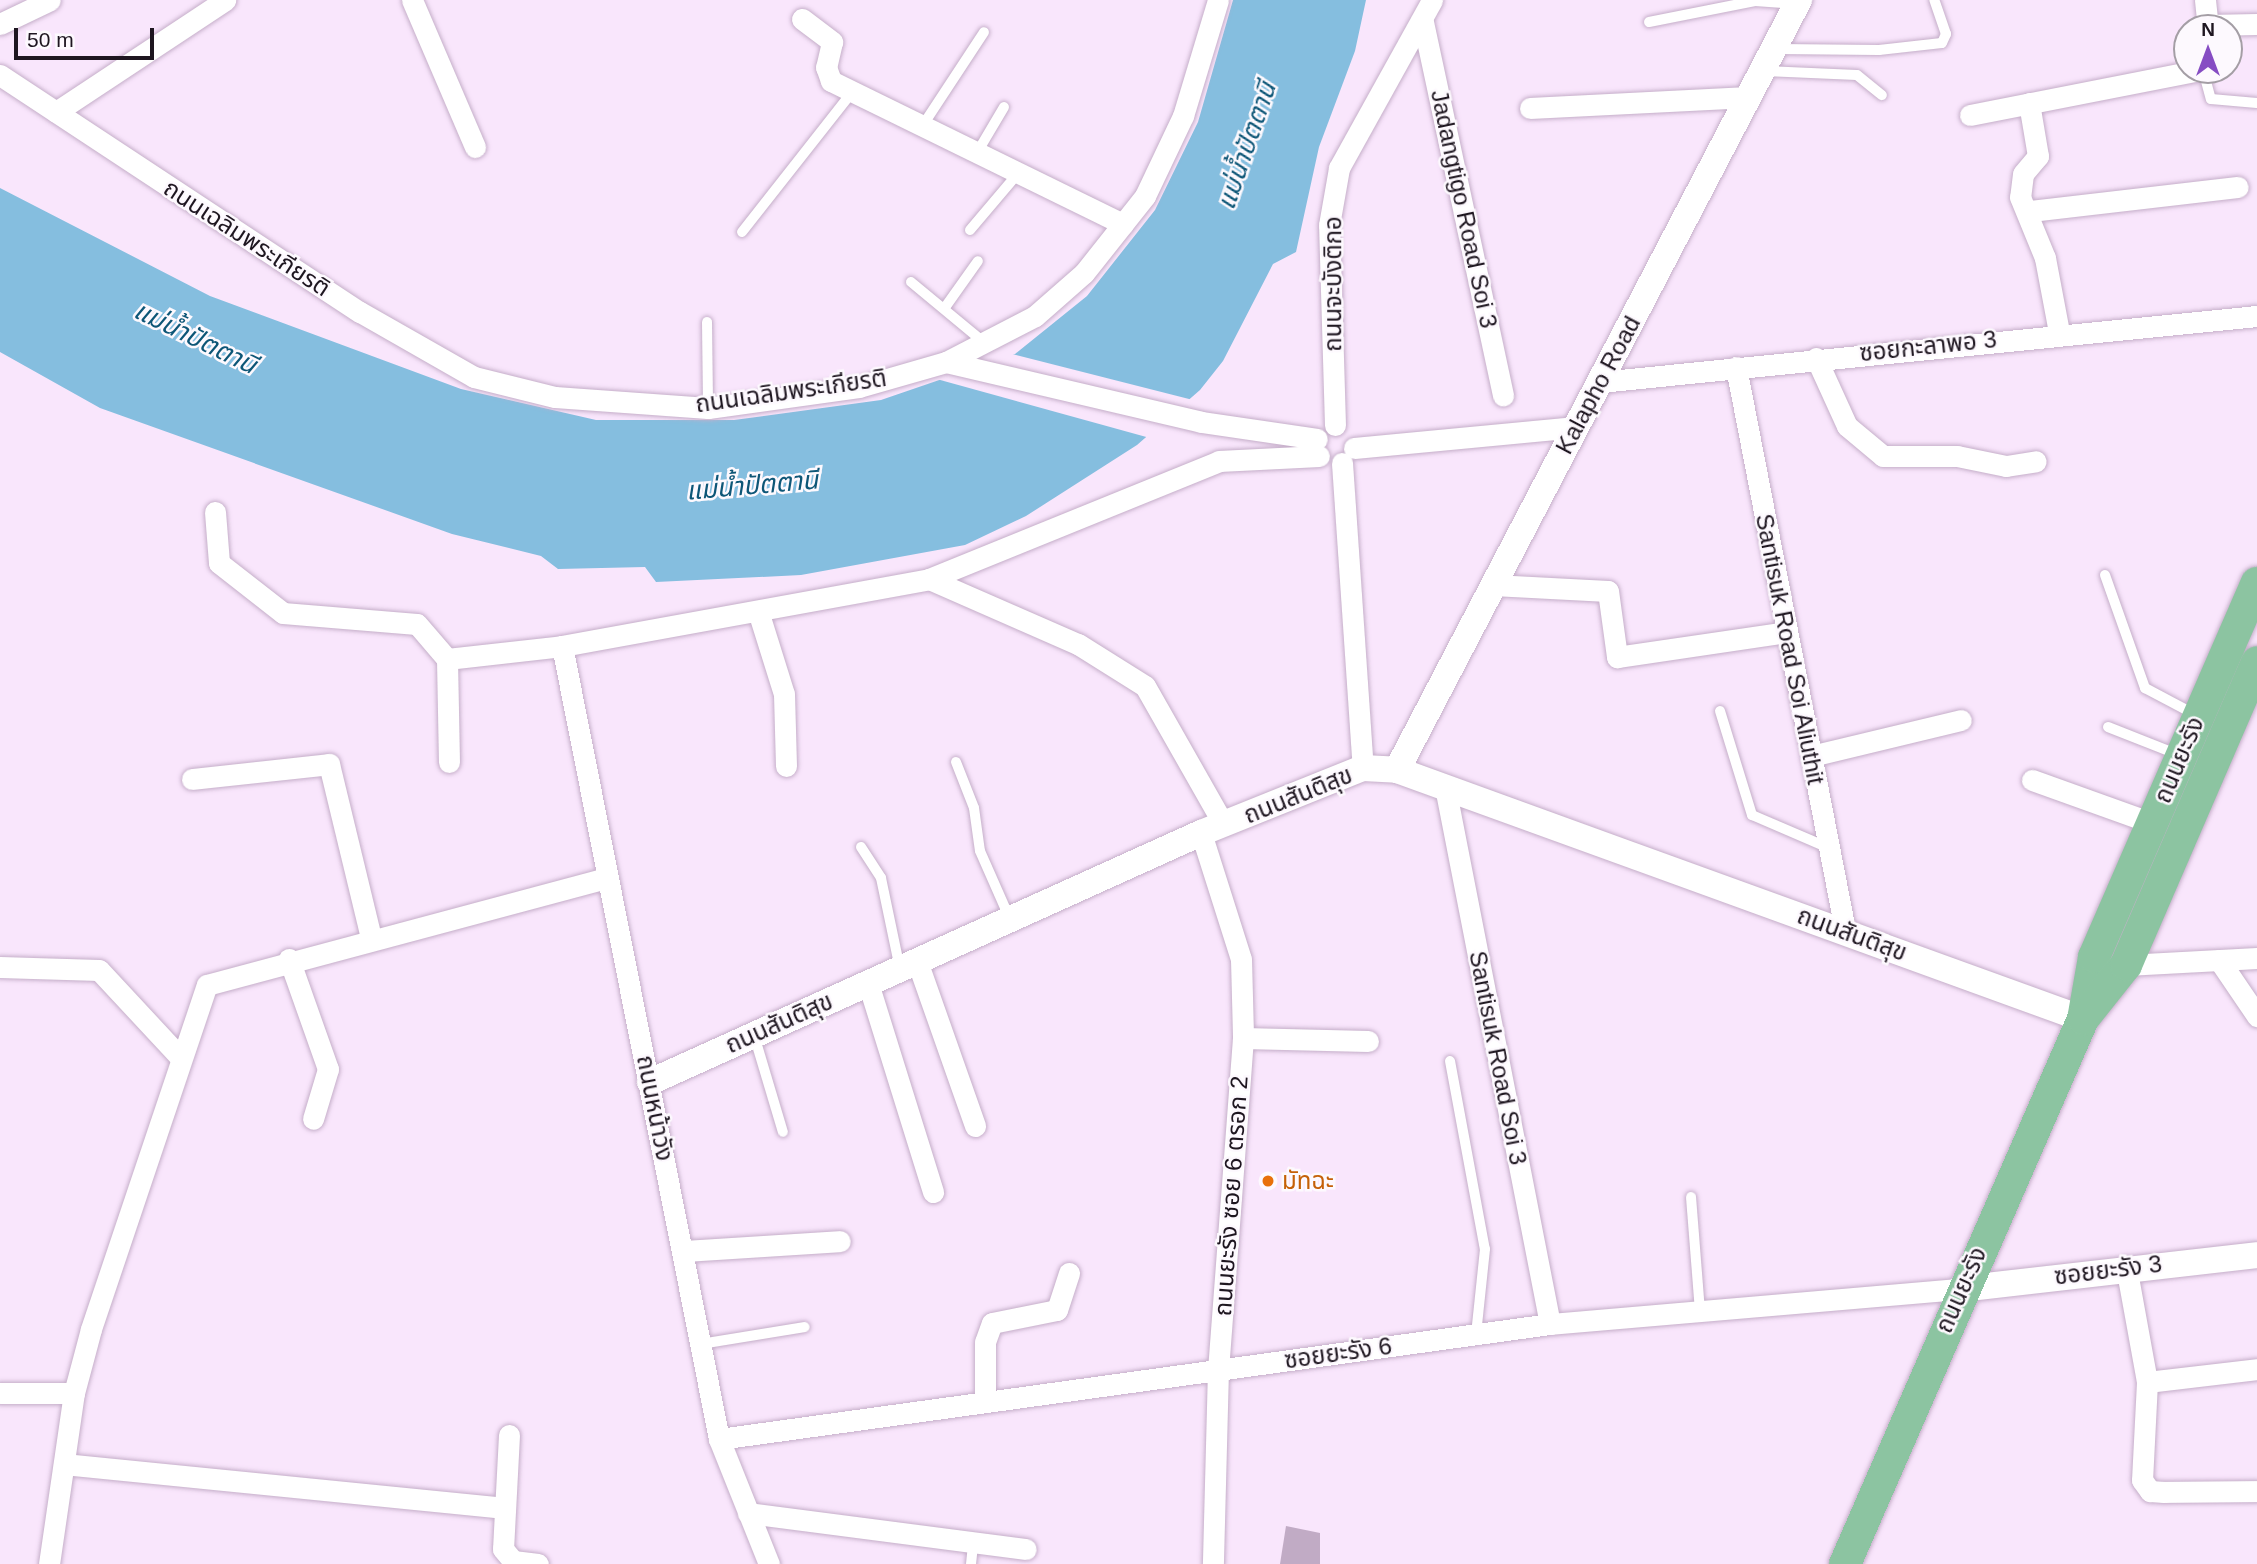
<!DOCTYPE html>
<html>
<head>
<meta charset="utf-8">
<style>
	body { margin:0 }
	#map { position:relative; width:2257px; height:1564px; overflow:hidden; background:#f9e6fc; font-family:Helvetica,"Noto Sans Thai",sans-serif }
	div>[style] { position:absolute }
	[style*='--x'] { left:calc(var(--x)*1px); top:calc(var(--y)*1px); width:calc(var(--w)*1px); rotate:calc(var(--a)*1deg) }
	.water>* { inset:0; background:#85bedf }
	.pier>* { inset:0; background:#f9e6fc }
	.building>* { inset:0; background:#c1abc5 }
	.roads { filter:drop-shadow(0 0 2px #c5aec9) drop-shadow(0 0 2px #c5aec9) }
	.service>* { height:10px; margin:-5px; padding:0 5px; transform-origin:5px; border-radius:5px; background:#fff }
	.minor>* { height:21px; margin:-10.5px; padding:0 10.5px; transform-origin:10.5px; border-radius:10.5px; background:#fff }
	.tertiary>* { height:26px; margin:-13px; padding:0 13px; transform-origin:13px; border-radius:13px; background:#fff }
	.primary>* { height:32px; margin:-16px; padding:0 16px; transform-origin:16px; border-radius:16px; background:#8cc4a1 }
	.dots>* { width:19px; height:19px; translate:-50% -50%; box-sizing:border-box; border:4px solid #fdf9fe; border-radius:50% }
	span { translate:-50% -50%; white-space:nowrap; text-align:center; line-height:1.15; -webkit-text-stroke:5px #fdf9fe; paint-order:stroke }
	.street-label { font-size:24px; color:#1e1620 }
	.food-label { font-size:24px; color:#c56008 }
	.left { translate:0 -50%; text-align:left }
	.water-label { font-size:26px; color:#0d5677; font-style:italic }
	.north { position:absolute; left:2173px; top:14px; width:70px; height:70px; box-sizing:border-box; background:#fdf9fe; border:2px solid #a49ea5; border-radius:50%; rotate:0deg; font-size:19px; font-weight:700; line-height:28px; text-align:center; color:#1e1620 }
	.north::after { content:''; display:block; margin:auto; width:24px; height:32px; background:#864cc3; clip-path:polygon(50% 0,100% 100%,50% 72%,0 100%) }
	.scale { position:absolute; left:14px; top:28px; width:140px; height:32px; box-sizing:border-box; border:4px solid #1e1620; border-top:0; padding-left:9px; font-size:21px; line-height:24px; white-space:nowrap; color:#1e1620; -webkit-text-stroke:5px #fdf9fe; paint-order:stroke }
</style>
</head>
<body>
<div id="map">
	<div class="water">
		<div style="clip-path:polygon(1233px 0,1366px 0,1355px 51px,1319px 147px,1296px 252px,1273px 264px,1223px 361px,1200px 390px,1137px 445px,1026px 516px,965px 545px,801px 575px,656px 582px,645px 567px,558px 569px,541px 556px,452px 534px,100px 408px,0 352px,0 188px,210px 296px,461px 389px,596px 420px,734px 420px,881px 400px,1015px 354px,1087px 296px,1155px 210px,1198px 122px)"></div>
	</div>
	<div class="pier">
		<div style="clip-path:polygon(1008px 353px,1193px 400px,1150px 438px,933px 378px)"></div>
	</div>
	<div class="building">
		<div style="clip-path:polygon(1286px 1526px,1320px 1533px,1320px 1564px,1280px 1564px)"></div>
	</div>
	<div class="roads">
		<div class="service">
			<div style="--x:1649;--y:22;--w:108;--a:-11.2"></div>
			<div style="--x:1755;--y:1;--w:39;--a:4"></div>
			<div style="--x:1777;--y:49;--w:102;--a:0.6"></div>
			<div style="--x:1879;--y:50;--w:63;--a:-6.3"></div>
			<div style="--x:1942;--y:43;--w:10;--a:-66"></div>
			<div style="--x:1946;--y:34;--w:36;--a:-109"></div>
			<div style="--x:2203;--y:70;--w:30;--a:75"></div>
			<div style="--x:2211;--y:99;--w:46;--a:5"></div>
			<div style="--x:1765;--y:71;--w:92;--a:2.5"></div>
			<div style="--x:1857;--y:75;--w:32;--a:39"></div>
			<div style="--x:923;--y:125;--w:111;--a:-56.7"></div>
			<div style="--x:978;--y:151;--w:51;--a:-59.4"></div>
			<div style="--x:970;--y:230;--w:77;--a:-49.7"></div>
			<div style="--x:742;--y:232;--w:178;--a:-51.8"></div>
			<div style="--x:911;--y:282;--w:97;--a:39.6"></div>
			<div style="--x:946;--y:306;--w:55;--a:-54.6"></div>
			<div style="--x:707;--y:322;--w:86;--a:89.3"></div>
			<div style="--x:2105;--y:575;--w:120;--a:70.5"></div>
			<div style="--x:2145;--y:688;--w:58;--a:27.9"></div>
			<div style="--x:1720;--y:711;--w:109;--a:72.9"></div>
			<div style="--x:1752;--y:815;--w:84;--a:23.2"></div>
			<div style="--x:2108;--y:727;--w:76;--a:21.5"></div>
			<div style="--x:956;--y:762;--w:49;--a:68.6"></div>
			<div style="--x:974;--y:808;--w:43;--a:82.1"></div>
			<div style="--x:980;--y:851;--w:74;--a:66.2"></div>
			<div style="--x:861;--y:847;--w:37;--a:57"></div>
			<div style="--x:881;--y:878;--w:93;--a:78.2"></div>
			<div style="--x:754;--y:1035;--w:101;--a:73.4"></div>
			<div style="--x:1450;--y:1061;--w:191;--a:79.5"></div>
			<div style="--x:1485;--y:1249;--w:85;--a:96"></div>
			<div style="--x:1691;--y:1197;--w:114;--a:85.5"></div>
			<div style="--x:701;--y:1344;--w:105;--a:-9.3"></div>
			<div style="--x:971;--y:1564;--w:20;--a:-84"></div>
		</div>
		<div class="minor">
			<div style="--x:412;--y:0;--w:160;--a:66.8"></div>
			<div style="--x:2205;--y:0;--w:28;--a:84"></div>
			<div style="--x:802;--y:19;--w:38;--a:37"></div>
			<div style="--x:832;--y:42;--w:26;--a:103"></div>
			<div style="--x:826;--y:67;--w:15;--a:70"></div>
			<div style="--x:831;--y:81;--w:325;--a:26.1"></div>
			<div style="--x:1423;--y:22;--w:382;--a:77.9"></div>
			<div style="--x:0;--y:24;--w:55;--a:-25.6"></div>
			<div style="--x:2208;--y:25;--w:49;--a:-1.2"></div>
			<div style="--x:0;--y:75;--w:431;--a:33.4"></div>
			<div style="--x:360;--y:312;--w:131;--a:29.7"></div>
			<div style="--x:474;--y:377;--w:83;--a:13.9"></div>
			<div style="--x:555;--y:397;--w:153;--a:4.1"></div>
			<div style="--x:708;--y:408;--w:152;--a:-7.9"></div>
			<div style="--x:859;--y:387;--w:91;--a:-16"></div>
			<div style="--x:946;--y:362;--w:100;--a:-27.3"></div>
			<div style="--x:1035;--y:316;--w:65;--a:-41.3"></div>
			<div style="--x:1084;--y:273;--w:98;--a:-51.6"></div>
			<div style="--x:1145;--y:196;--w:89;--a:-64.6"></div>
			<div style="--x:1183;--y:116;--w:121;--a:-73.2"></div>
			<div style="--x:2029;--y:103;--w:54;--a:80.4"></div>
			<div style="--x:2038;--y:156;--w:23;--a:130"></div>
			<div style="--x:2023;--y:174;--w:23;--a:97"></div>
			<div style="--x:2020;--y:197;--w:66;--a:67.7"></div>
			<div style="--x:2045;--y:258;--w:75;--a:79.3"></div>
			<div style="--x:1530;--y:108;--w:218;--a:-2.9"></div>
			<div style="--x:56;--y:112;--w:203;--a:-33.5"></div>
			<div style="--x:1970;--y:115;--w:233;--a:-11.1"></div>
			<div style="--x:2030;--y:211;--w:209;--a:-6.6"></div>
			<div style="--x:1816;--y:358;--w:75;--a:65.5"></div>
			<div style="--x:1847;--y:426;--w:47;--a:39.8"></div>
			<div style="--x:1883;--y:456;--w:74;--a:0"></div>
			<div style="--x:1957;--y:456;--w:50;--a:11.5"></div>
			<div style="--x:2006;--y:466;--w:30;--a:-9"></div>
			<div style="--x:946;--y:362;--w:262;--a:13.2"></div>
			<div style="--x:1201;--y:422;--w:117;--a:8.3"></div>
			<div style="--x:1736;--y:367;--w:573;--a:79.04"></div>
			<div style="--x:1600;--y:382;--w:660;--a:-5.74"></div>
			<div style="--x:1335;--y:425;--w:200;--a:-91.7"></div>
			<div style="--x:1329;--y:225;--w:58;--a:-80"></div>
			<div style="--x:1339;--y:168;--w:192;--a:-61"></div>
			<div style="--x:1354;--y:448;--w:223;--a:-5.4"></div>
			<div style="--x:1342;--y:463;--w:306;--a:86.1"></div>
			<div style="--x:215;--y:512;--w:51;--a:85.5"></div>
			<div style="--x:219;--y:563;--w:81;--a:38"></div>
			<div style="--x:283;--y:613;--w:134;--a:4.7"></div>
			<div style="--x:417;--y:624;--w:46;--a:49.4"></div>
			<div style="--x:447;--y:659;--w:116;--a:-6.4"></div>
			<div style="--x:562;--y:646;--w:373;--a:-10.3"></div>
			<div style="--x:929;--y:579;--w:313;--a:-22.1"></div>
			<div style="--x:1219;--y:461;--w:100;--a:-2.9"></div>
			<div style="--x:929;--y:579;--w:163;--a:23.6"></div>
			<div style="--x:1078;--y:644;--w:79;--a:32.1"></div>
			<div style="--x:1145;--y:686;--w:160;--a:60.4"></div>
			<div style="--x:1493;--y:585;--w:115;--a:3"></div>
			<div style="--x:1608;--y:591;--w:67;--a:82.2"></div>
			<div style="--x:1617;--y:657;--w:171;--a:-8.4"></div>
			<div style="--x:758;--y:611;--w:87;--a:72.6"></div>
			<div style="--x:784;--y:694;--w:72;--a:88.4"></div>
			<div style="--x:562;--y:646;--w:808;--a:78.8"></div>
			<div style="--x:719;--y:1439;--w:135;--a:68.2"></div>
			<div style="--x:447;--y:659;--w:103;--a:88.9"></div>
			<div style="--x:1811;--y:756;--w:154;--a:-13.5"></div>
			<div style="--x:192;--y:779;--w:138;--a:-6.2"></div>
			<div style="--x:329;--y:764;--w:179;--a:76.4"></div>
			<div style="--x:2032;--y:780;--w:127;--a:19.7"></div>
			<div style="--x:1446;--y:792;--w:542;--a:78.94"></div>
			<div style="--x:1201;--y:833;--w:132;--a:72.4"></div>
			<div style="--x:1241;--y:959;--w:79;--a:88.5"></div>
			<div style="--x:1243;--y:1038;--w:332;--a:94.3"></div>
			<div style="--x:1218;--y:1369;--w:195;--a:91.5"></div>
			<div style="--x:289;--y:959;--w:117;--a:70.5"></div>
			<div style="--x:328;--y:1069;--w:52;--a:106.7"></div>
			<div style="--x:2219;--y:960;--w:68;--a:55.8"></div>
			<div style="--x:917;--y:961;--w:175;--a:70.6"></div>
			<div style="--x:2126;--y:965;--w:131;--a:-3.1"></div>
			<div style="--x:0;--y:967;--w:99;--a:1.7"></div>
			<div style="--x:99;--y:970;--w:117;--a:47.1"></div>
			<div style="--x:868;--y:983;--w:219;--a:72.7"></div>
			<div style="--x:1243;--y:1038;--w:125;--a:1.4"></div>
			<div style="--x:683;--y:1251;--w:157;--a:-3.6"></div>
			<div style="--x:2126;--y:1266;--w:118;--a:79.7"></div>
			<div style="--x:2147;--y:1382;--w:98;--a:92.9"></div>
			<div style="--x:2142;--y:1480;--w:14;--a:54"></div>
			<div style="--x:2150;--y:1491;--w:14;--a:4"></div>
			<div style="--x:2164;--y:1492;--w:93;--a:-0.6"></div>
			<div style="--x:2147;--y:1382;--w:111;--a:-6.7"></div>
			<div style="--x:0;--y:1393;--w:74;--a:0"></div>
			<div style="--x:985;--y:1401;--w:59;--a:-90"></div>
			<div style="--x:985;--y:1342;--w:20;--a:-70"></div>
			<div style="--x:992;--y:1323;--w:66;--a:-11.3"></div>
			<div style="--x:1057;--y:1310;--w:39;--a:-72"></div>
			<div style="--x:509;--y:1435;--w:114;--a:93"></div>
			<div style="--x:503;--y:1549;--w:16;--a:50"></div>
			<div style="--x:513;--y:1561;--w:25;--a:7"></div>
			<div style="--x:719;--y:1439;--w:839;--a:-7.88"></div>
			<div style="--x:1550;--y:1324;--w:411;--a:-4.9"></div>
			<div style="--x:64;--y:1464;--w:443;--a:5.7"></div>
			<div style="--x:748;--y:1513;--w:280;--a:7.4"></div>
			<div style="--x:49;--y:1564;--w:173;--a:-81.7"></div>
			<div style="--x:74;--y:1393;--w:66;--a:-75.1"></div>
			<div style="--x:91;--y:1329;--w:363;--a:-71.4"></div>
			<div style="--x:207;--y:985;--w:412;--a:-15"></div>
		</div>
		<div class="tertiary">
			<div style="--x:1397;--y:770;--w:869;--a:-62.43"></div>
			<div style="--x:650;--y:1082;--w:605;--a:-24.32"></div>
			<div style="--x:1201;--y:833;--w:175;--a:-21.9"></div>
			<div style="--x:1363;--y:768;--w:34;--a:3"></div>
			<div style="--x:1397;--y:770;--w:730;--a:19.95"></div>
			<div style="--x:1960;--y:1289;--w:299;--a:-6.5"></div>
		</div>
		<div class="primary">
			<div style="--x:2084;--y:1014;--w:58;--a:-80"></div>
			<div style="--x:2094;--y:957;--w:408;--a:-66.5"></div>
			<div style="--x:1845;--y:1564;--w:595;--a:-66.41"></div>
			<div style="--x:2083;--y:1019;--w:69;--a:-51.5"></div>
			<div style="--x:2126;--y:965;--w:330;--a:-66.6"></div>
		</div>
	</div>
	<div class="dots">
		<div style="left:1268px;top:1181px;background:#e8710a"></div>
	</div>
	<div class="street-label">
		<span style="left:1464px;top:209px;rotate:78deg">Jadangtigo Road Soi 3</span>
		<span style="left:247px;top:238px;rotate:33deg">ถนนเฉลิมพระเกียรติ</span>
		<span style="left:1333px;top:284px;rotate:-90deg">ถนนจะบังติกอ</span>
		<span style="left:1928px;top:346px;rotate:-6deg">ซอยกะลาพอ 3</span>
		<span style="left:1598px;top:385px;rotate:-62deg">Kalapho Road</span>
		<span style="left:791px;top:391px;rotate:-8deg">ถนนเฉลิมพระเกียรติ</span>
		<span style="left:1790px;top:649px;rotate:79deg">Santisuk Road Soi Aliuthit</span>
		<span style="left:2179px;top:760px;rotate:-67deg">ถนนยะรัง</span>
		<span style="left:1298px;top:795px;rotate:-22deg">ถนนสันติสุข</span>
		<span style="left:1852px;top:934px;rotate:20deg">ถนนสันติสุข</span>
		<span style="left:779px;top:1023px;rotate:-24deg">ถนนสันติสุข</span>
		<span style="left:1498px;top:1058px;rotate:79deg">Santisuk Road Soi 3</span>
		<span style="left:655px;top:1108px;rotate:79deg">ถนนหน้าวัง</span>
		<span style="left:1231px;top:1196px;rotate:-86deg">ถนนยะรัง ซอย 6 ตรอก 2</span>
		<span style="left:2108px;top:1270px;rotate:-7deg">ซอยยะรัง 3</span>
		<span style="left:1961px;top:1290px;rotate:-66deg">ถนนยะรัง</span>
		<span style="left:1338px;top:1353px;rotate:-8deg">ซอยยะรัง 6</span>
	</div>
	<div class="food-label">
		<span class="left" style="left:1282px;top:1181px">มัทฉะ</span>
	</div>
	<div class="water-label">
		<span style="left:1247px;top:146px;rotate:-71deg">แม่น้ำปัตตานี</span>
		<span style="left:195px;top:338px;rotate:26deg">แม่น้ำปัตตานี</span>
		<span style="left:752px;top:486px;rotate:-5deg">แม่น้ำปัตตานี</span>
	</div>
	<div class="north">N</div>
	<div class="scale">50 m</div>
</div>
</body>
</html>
